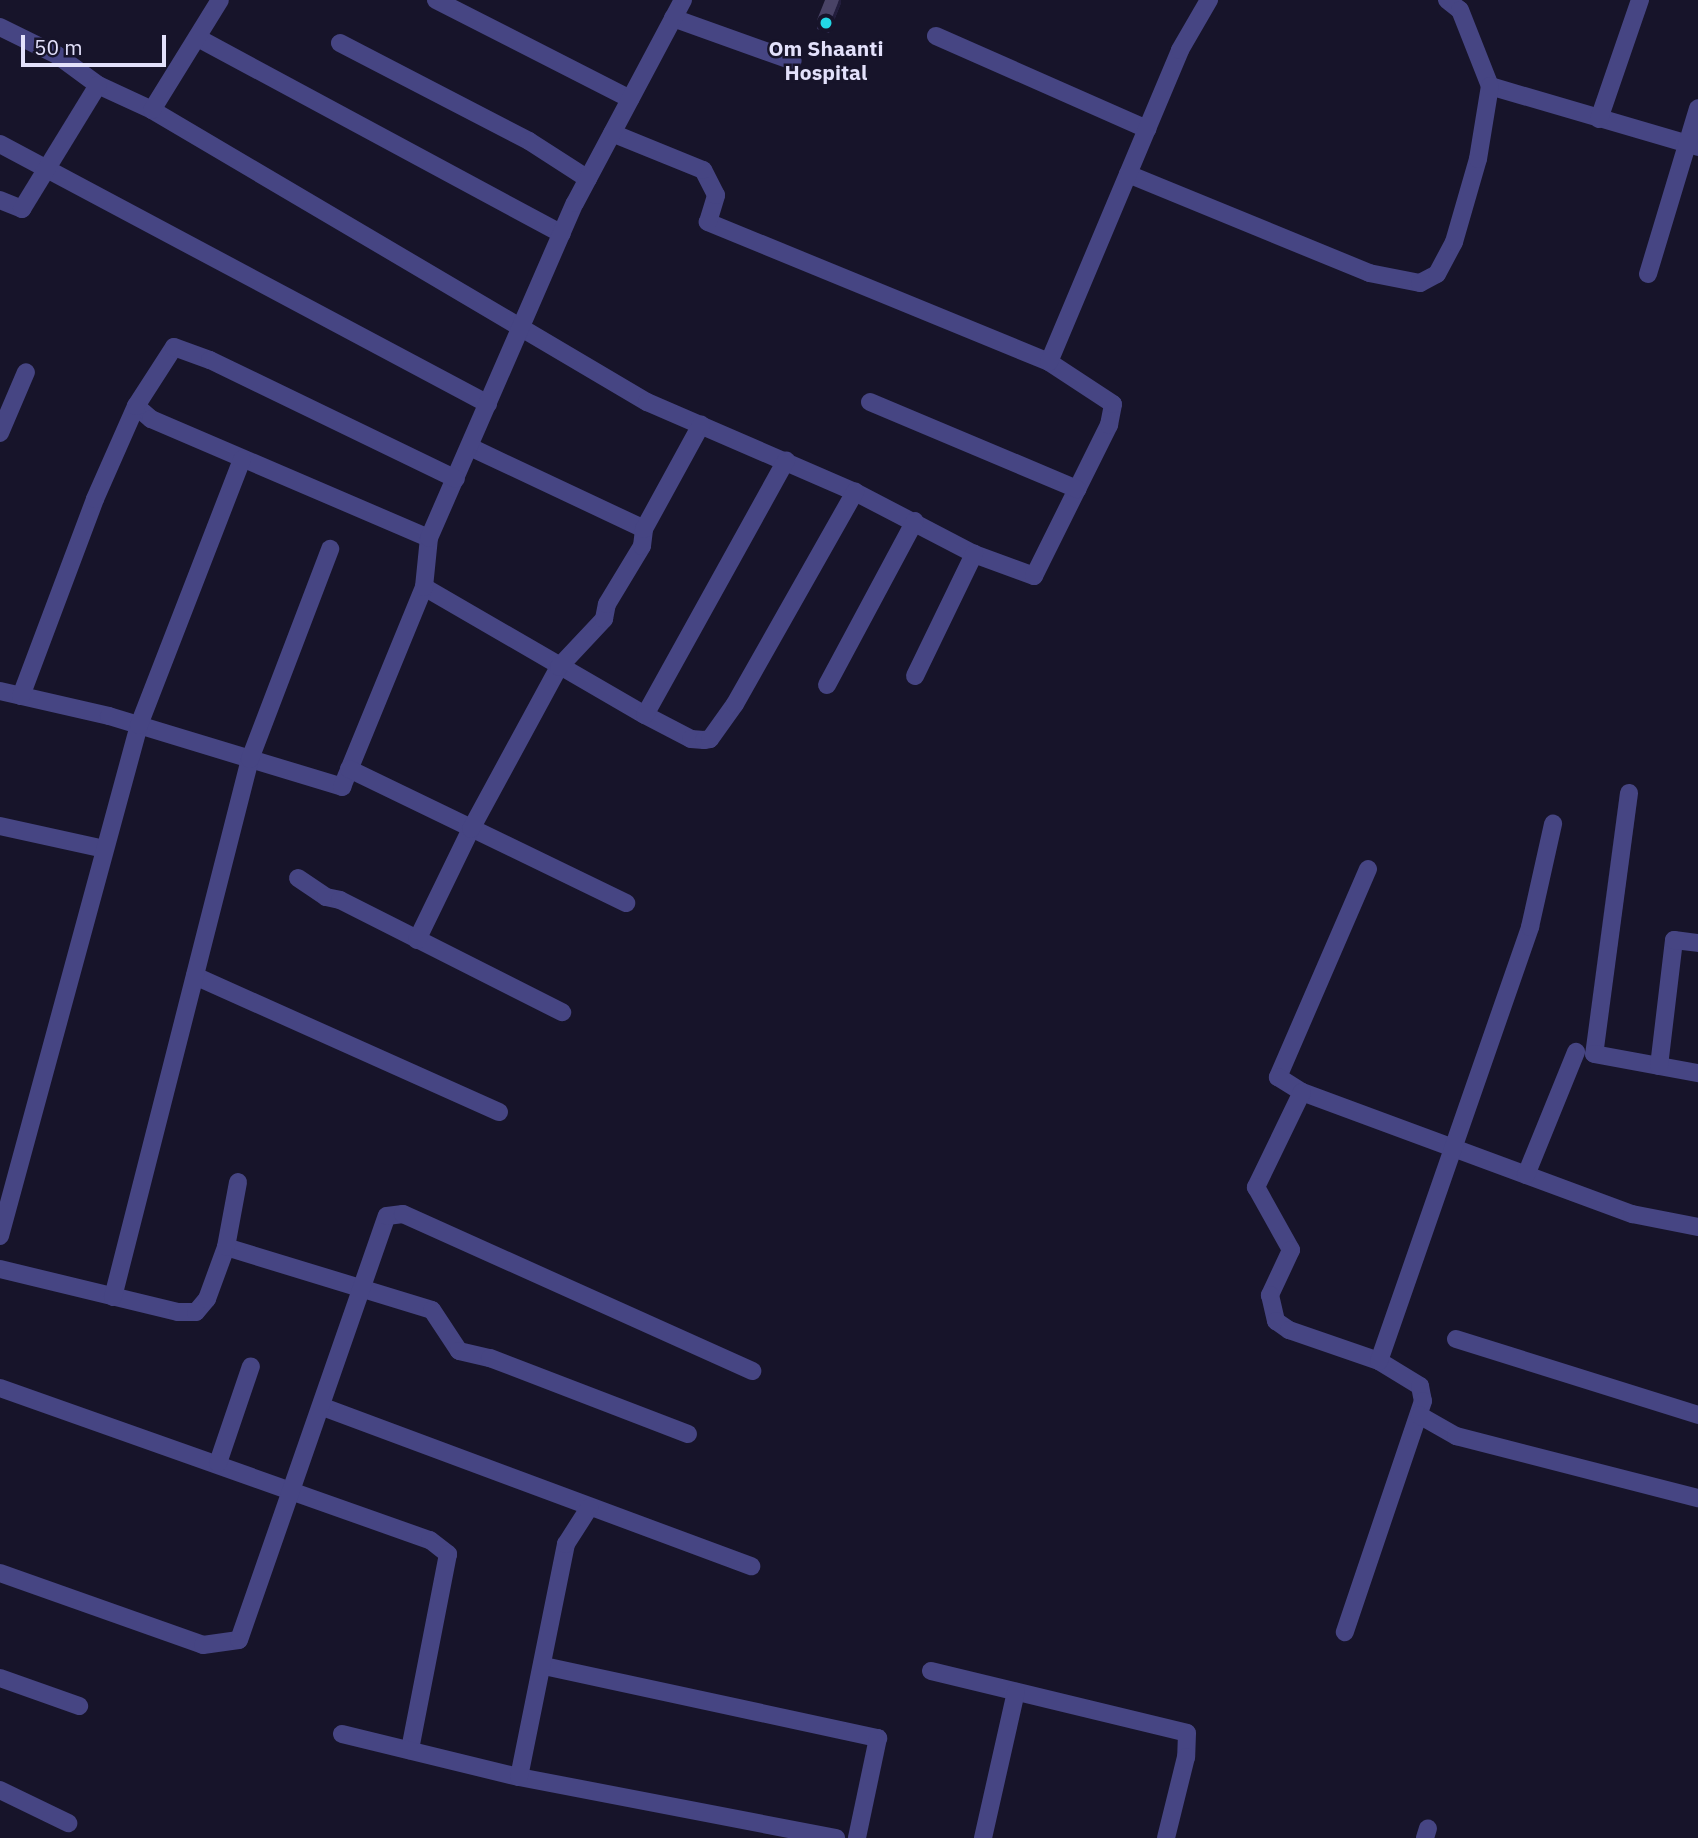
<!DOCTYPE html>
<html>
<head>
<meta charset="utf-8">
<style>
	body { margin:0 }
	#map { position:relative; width:1698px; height:1838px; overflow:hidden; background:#17142a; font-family:"IBM Plex Sans",sans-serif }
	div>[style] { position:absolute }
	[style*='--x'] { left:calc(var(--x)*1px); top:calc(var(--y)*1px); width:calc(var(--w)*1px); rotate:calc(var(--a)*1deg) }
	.minor>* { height:18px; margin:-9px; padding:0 9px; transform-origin:9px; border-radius:9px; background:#464583 }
	.wall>* { inset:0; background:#363055 }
	.shaded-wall>* { inset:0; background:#221d3c }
	.building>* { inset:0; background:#494366 }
	.dots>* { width:19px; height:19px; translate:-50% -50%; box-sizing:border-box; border:4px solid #17142a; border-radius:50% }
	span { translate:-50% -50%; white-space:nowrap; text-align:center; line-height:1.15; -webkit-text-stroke:5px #17142a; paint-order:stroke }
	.poi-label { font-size:21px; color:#e3e1fb; font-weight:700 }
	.scale { position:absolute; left:21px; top:35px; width:145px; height:32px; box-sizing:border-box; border:4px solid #e3e1fb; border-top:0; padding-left:9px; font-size:21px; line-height:24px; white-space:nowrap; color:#e3e1fb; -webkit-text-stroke:5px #17142a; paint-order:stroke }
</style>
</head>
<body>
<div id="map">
	<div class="minor">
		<div style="--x:436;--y:0;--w:218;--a:27"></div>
		<div style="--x:1447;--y:0;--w:16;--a:38"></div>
		<div style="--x:1460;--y:10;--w:82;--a:68.5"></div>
		<div style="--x:1490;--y:86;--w:217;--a:16.3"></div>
		<div style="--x:673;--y:18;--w:127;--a:19.7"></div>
		<div style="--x:0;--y:27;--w:64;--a:26.2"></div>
		<div style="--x:57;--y:55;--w:51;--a:36.2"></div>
		<div style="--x:98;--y:85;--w:60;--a:24.8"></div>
		<div style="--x:152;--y:110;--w:575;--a:30.54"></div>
		<div style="--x:647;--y:402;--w:227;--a:23.4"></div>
		<div style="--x:855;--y:492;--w:134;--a:27.5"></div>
		<div style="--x:974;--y:554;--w:64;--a:20.1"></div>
		<div style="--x:1034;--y:576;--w:169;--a:-63.6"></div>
		<div style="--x:1109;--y:425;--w:21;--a:-79"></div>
		<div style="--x:1113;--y:404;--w:77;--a:-146.7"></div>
		<div style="--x:1049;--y:362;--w:369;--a:-157.7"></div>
		<div style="--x:708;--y:222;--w:28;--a:-73"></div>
		<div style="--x:716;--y:195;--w:28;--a:-117"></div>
		<div style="--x:703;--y:170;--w:98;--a:-157.9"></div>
		<div style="--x:936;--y:36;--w:231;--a:23.8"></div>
		<div style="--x:198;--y:38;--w:413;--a:28.3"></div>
		<div style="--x:340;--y:43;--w:213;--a:27.4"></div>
		<div style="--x:529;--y:141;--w:70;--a:32.8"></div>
		<div style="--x:152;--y:110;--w:129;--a:-58.3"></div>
		<div style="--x:1599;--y:119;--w:126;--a:-71"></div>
		<div style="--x:0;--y:144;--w:553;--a:28.05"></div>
		<div style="--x:1128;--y:174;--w:261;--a:22.3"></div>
		<div style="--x:1369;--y:273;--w:52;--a:11.1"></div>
		<div style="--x:1420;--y:283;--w:19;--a:-28"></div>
		<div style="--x:1437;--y:274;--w:36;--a:-62"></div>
		<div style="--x:1454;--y:242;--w:86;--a:-73.9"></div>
		<div style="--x:1478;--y:159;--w:74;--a:-80.7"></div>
		<div style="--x:0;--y:200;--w:24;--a:22"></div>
		<div style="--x:22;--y:209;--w:145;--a:-58.5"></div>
		<div style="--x:1648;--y:274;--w:173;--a:-73.2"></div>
		<div style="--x:1049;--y:362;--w:338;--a:-67.2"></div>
		<div style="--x:1180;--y:50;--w:58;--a:-59.9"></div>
		<div style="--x:870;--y:402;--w:225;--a:22.8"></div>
		<div style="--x:136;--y:406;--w:20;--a:41"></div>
		<div style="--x:151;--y:419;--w:302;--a:23.2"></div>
		<div style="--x:0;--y:433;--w:66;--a:-66.9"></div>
		<div style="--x:470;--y:447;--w:192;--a:25.2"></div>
		<div style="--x:424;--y:587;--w:255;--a:30.1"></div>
		<div style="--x:645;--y:715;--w:52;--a:27.6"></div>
		<div style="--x:691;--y:739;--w:13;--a:4"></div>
		<div style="--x:704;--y:740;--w:6;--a:-9"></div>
		<div style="--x:710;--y:739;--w:43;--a:-54.5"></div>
		<div style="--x:735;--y:704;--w:244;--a:-60.5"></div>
		<div style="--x:915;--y:676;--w:136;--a:-64.2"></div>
		<div style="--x:827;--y:685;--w:186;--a:-61.8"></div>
		<div style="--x:0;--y:691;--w:112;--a:12.9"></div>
		<div style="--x:109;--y:716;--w:244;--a:16.9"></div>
		<div style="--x:342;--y:787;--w:216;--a:-67.7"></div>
		<div style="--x:424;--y:587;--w:49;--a:-84.2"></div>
		<div style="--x:429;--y:538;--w:365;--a:-66.5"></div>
		<div style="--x:575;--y:203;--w:230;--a:-62"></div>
		<div style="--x:21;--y:696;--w:210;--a:-69.4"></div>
		<div style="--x:95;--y:499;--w:102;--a:-66.2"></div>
		<div style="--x:136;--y:406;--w:70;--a:-57.2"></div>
		<div style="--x:174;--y:347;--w:38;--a:20"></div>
		<div style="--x:210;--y:360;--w:273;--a:25.8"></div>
		<div style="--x:645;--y:715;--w:291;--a:-61"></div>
		<div style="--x:349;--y:769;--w:308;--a:25.8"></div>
		<div style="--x:1629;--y:793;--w:263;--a:97.6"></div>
		<div style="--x:1594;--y:1054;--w:106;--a:10.4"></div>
		<div style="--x:0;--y:826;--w:107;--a:12.4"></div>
		<div style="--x:1368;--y:869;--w:227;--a:113.4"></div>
		<div style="--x:1278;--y:1077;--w:28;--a:32"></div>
		<div style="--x:1302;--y:1092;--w:352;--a:20.3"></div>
		<div style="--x:1632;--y:1214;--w:67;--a:11.1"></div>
		<div style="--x:298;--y:878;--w:34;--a:34"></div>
		<div style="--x:326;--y:897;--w:14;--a:12"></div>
		<div style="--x:340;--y:900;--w:249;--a:26.8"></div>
		<div style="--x:417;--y:940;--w:123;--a:-64.1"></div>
		<div style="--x:471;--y:829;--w:184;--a:-61.5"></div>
		<div style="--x:559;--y:667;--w:66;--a:-46.8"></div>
		<div style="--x:604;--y:619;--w:15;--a:-79"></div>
		<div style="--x:607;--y:604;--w:68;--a:-58.9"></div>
		<div style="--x:642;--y:546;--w:17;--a:-83"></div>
		<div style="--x:644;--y:529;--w:119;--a:-61.3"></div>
		<div style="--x:195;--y:976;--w:333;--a:24.1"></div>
		<div style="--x:1659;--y:1066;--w:127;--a:-83.2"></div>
		<div style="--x:1674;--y:940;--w:24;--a:7"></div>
		<div style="--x:1302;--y:1092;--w:106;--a:115.8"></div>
		<div style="--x:1256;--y:1187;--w:72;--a:60.9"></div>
		<div style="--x:1291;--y:1250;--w:50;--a:115"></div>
		<div style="--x:1270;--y:1295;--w:27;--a:77"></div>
		<div style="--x:1276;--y:1321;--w:16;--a:35"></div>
		<div style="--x:1289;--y:1330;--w:95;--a:19"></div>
		<div style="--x:1379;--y:1361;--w:48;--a:31.4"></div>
		<div style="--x:1420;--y:1386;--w:15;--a:79"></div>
		<div style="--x:1423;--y:1401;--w:244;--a:108.7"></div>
		<div style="--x:1526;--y:1175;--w:133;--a:-67.9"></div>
		<div style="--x:0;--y:1236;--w:530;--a:-74.78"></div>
		<div style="--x:139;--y:725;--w:285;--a:-68.8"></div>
		<div style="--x:226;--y:1247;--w:215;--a:17"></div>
		<div style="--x:432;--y:1310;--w:49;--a:56.6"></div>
		<div style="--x:459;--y:1351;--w:32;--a:13"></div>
		<div style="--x:490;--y:1358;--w:212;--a:21"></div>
		<div style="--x:0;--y:1269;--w:183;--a:13.6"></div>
		<div style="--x:178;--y:1312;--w:18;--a:0"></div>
		<div style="--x:196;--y:1312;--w:17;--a:-50"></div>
		<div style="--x:207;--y:1299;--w:55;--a:-69.9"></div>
		<div style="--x:226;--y:1247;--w:66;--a:-79.5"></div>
		<div style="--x:113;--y:1297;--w:555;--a:-75.71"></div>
		<div style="--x:250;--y:759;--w:225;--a:-69.1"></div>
		<div style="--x:1456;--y:1339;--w:254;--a:17.4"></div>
		<div style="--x:1379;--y:1361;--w:460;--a:-70.8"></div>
		<div style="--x:1530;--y:927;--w:106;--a:-77.4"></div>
		<div style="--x:0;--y:1388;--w:456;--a:19.5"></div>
		<div style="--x:430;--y:1540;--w:23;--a:38"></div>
		<div style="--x:448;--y:1554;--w:200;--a:101"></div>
		<div style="--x:323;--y:1407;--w:457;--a:20.4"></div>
		<div style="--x:1419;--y:1415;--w:43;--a:29.6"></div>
		<div style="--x:1456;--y:1436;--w:250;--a:14.4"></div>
		<div style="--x:218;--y:1463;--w:102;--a:-71.2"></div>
		<div style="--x:0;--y:1573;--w:215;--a:19.5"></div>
		<div style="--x:203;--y:1645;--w:36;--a:-8"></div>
		<div style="--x:239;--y:1640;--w:449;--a:-70.8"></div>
		<div style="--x:387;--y:1216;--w:16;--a:-7"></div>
		<div style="--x:403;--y:1214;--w:383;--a:24.2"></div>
		<div style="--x:544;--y:1666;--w:342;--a:12.2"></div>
		<div style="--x:878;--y:1738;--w:102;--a:101.9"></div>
		<div style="--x:931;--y:1671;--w:263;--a:13.6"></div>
		<div style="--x:1187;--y:1733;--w:24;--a:92"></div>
		<div style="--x:1186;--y:1757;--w:83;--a:103.9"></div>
		<div style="--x:0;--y:1678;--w:84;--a:19.5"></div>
		<div style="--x:342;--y:1734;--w:182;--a:13.7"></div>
		<div style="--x:519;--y:1777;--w:323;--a:10.9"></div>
		<div style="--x:519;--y:1777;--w:238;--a:-78.6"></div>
		<div style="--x:566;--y:1544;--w:43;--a:-57.4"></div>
		<div style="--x:0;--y:1790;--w:76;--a:25.9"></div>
		<div style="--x:983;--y:1838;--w:150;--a:-77.3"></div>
		<div style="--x:1425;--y:1838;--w:10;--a:-73"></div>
	</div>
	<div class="wall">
		<div style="clip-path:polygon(841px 0,841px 3px,829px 33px,817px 29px,817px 20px)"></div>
	</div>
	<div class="shaded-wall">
		<div style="clip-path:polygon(839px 0,841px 0,841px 3px,829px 33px,829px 25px)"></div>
	</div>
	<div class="building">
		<div style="clip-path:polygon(825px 0,839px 0,829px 25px,817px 20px)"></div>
	</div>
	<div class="dots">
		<div style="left:826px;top:23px;background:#23d7e5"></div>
	</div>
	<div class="poi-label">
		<span style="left:826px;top:60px">Om Shaanti<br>Hospital</span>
	</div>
	<div class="scale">50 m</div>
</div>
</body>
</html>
